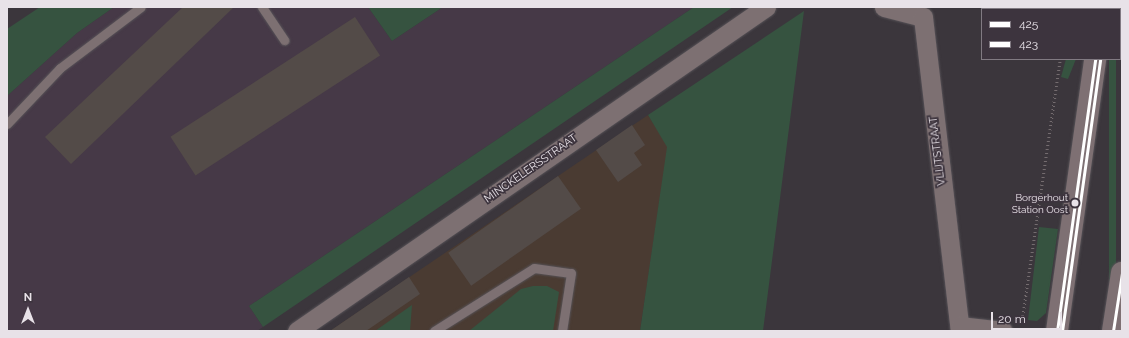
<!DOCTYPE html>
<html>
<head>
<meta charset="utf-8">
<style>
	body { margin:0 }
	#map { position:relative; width:1129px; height:338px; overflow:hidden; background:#3b363c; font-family:Raleway,sans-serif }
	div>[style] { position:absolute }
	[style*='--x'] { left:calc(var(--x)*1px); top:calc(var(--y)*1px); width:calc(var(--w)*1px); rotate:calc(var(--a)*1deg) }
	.industrial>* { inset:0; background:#4a3b32 }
	.built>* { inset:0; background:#463947 }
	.green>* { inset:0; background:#365340; transform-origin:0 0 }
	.building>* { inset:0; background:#534b48; transform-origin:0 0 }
	.path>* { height:2.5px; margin-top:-1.25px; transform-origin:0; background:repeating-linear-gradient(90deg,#746c6f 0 1px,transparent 0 4px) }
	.roads { filter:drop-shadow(0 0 1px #565257) drop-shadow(0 0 1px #565257) }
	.service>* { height:9px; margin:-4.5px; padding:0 4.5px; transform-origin:4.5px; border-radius:4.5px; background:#7d7072 }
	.minor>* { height:19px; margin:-9.5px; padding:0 9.5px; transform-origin:9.5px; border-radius:9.5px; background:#7d7072 }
	.primary>* { height:22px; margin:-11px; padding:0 11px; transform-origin:11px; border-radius:11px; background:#7e7073 }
	.bus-1>* { height:3px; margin:-1.5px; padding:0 1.5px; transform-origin:1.5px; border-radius:1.5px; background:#fff }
	.bus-2>* { height:3px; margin:-1.5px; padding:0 1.5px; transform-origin:1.5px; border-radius:1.5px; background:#fff }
	.dots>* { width:11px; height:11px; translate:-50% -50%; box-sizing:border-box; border:2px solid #3d343e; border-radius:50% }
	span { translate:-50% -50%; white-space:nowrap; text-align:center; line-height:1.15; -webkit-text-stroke:3.5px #3d343e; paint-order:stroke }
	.bus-label { font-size:10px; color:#e8e2e8 }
	.right { translate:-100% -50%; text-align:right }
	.street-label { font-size:11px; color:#e8e2e8 }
	.frame { position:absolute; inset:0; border:8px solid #e8e2e8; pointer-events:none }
	.legend { position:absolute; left:981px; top:8px; width:140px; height:52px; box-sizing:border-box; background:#3d343e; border:1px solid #817a82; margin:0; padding:5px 7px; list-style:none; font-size:12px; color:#e8e2e8 }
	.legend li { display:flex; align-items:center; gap:8px; height:20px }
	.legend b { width:20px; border:1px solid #817a82 }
	.north { position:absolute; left:8px; top:290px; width:40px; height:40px; -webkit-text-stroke:3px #3d343e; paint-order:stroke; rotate:0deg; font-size:11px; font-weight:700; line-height:16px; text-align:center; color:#e8e2e8 }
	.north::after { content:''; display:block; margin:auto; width:14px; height:18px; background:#e8e2e8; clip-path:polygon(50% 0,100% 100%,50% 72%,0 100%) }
	.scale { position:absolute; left:991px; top:312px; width:71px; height:18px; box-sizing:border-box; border:2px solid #e8e2e8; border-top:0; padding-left:5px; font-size:12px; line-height:14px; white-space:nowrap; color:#e8e2e8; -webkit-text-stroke:3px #3d343e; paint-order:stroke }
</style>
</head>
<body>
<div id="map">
	<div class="industrial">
		<div style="clip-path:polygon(648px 115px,668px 146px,640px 331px,330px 331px)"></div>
	</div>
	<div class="built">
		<div style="clip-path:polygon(114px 7px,368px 7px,392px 41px,443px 7px,694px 7px,249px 306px,263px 327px,257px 331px,7px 331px,7px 96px,77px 33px)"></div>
	</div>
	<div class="green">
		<div style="clip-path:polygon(40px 7px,114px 7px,77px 33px,7px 96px,7px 29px)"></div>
		<div style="clip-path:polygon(368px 7px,443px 7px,392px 41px)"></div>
		<div style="clip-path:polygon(694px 7px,733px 7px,263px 327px,249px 306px)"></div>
		<div style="clip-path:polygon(804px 11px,763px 331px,640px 331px,667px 147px,648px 115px)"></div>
		<div style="clip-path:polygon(1066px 59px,1076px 59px,1068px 79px,1061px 77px)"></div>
		<div style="left:1109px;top:59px;width:7px;height:275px"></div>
		<div style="clip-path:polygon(1039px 227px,1058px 229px,1046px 313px,1037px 321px,1028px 320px)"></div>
		<div style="clip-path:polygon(533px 286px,547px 286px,559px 292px,553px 331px,469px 331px,521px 289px)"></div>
		<div style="clip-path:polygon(412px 305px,410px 331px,375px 331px)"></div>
	</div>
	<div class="building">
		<div style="clip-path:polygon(183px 7px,234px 7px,71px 164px,45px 137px)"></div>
		<div style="left:355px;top:17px;width:46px;height:220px;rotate:57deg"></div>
		<div style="clip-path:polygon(632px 125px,645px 145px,634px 153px,642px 165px,618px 182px,596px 150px)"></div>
		<div style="left:558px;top:176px;width:40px;height:134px;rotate:55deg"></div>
		<div style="clip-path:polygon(409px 277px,420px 294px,366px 331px,330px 331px)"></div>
	</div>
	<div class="path">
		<div style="--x:1067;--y:9;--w:2;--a:-90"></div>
		<div style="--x:1022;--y:320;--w:264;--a:-81.7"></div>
	</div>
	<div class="roads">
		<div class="service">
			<div style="--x:262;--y:7;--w:40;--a:56"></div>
			<div style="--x:7;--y:124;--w:77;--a:-46.6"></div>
			<div style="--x:60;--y:68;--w:101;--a:-37"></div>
			<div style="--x:434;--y:331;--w:118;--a:-32.2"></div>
			<div style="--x:534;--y:268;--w:37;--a:8"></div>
			<div style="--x:571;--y:273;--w:59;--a:98.8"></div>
		</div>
		<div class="minor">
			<div style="--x:884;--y:7;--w:40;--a:14.4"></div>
			<div style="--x:923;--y:17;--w:316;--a:83.3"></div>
			<div style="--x:960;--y:326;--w:43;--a:6.6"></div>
			<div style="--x:297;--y:331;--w:570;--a:-34.64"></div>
		</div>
		<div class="primary">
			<div style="--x:1101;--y:9;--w:2;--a:-63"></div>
			<div style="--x:1057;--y:331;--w:275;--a:-82"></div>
			<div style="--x:1113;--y:331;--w:59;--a:-81.2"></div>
		</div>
	</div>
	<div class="bus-1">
		<div style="--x:1057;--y:331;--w:275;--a:-82"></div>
		<div style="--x:1113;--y:331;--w:59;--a:-81.2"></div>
	</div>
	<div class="bus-2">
		<div style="--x:1062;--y:331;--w:274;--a:-82"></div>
	</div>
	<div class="dots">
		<div style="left:1075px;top:203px;background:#e8e2e8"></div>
	</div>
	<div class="bus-label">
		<span class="right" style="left:1068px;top:203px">Borgerhout<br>Station Oost</span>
	</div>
	<div class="street-label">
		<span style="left:938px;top:151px;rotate:-97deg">VLIJTSTRAAT</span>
		<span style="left:531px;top:169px;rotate:-35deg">MINCKELERSSTRAAT</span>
	</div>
	<div class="frame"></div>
	<ul class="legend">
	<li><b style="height:5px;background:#fff"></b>425</li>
	<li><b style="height:5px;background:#fff"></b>423</li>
	</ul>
	<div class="north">N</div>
	<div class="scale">20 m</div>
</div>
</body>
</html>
